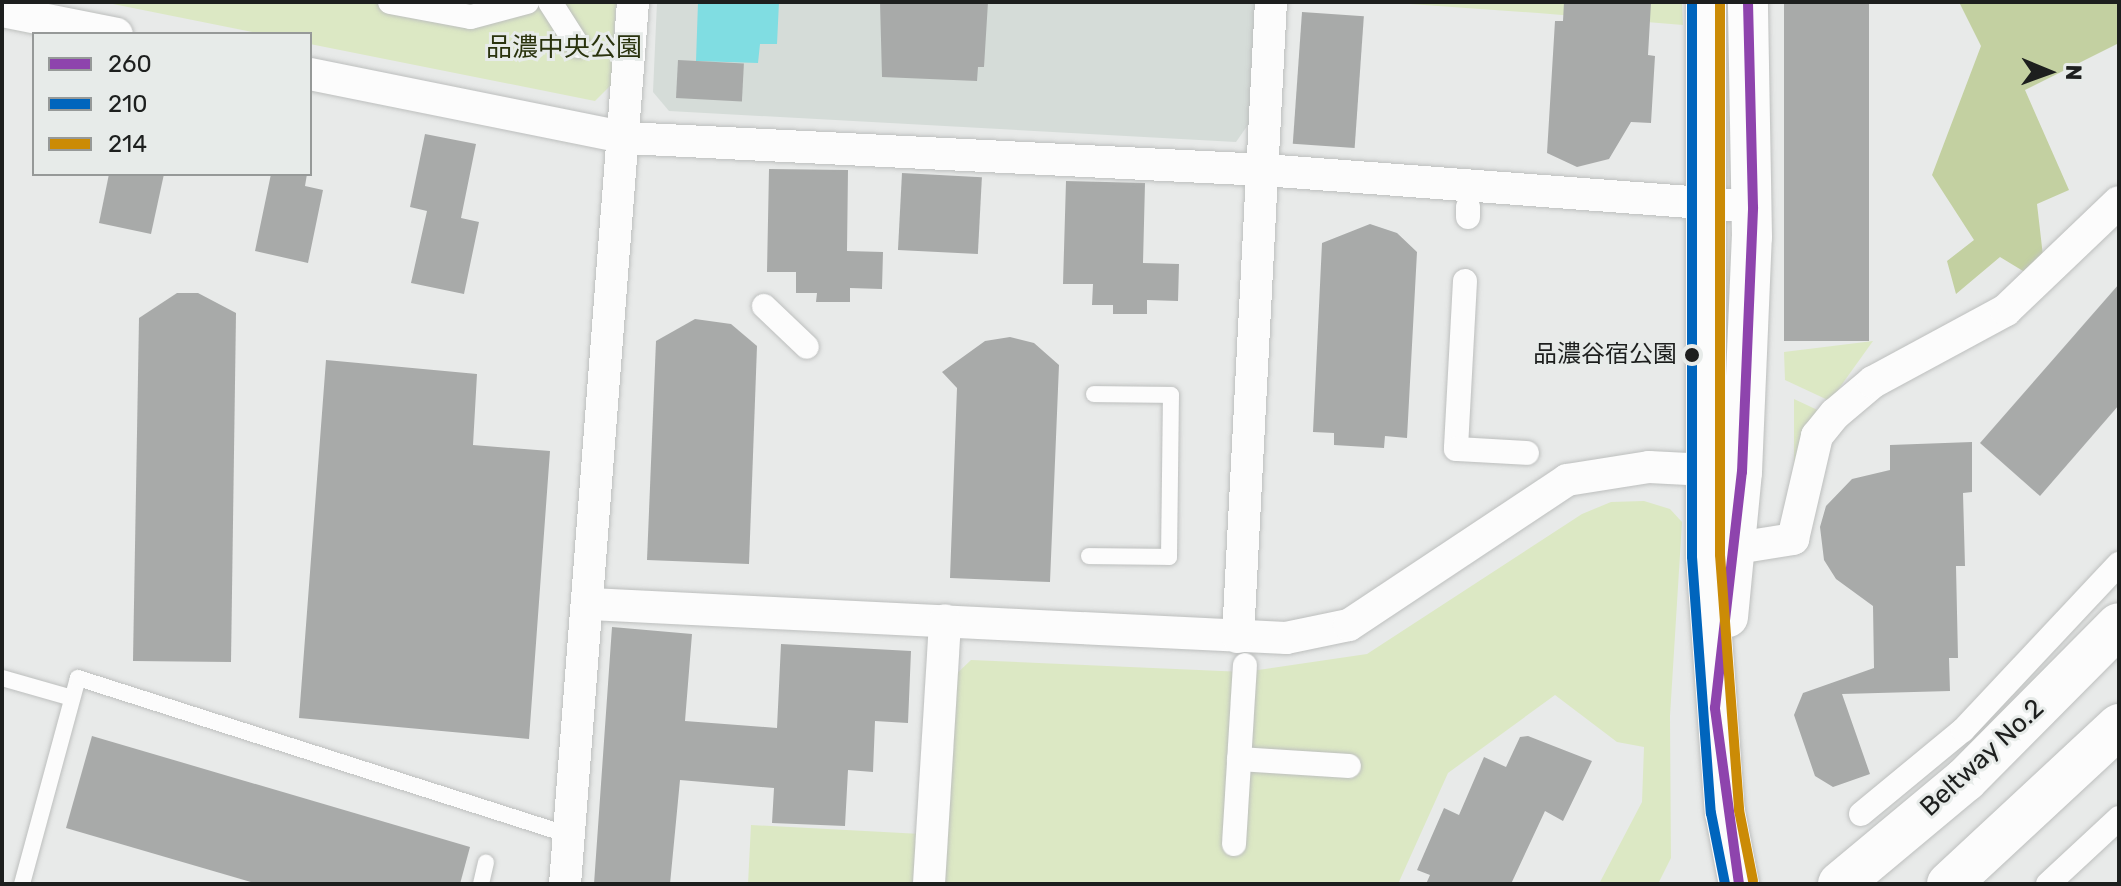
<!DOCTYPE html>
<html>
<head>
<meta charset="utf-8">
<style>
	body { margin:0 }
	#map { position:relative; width:2121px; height:886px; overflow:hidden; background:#e8eae9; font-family:Rubik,"Noto Sans JP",sans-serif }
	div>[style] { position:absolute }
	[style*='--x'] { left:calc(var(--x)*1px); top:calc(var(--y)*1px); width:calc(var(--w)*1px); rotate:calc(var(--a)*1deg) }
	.built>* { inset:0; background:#d5dcd8 }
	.green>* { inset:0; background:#dce8c4 }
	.forest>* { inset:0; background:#c3d0a1 }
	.water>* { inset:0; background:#80dde2 }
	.building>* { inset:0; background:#a8aaa9; transform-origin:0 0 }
	.roads { filter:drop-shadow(0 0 2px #bdbfbe) drop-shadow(0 0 2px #bdbfbe) }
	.service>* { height:16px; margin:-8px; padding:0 8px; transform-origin:8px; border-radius:8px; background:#fcfcfc }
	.pedestrian>* { height:24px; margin:-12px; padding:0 12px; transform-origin:12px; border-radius:12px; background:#fcfcfc }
	.minor>* { height:32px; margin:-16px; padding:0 16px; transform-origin:16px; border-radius:16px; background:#fcfcfc }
	.tertiary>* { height:40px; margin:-20px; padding:0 20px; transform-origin:20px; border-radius:20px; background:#fcfcfc }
	.primary>* { height:44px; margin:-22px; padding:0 22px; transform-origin:22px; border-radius:22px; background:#fcfcfc }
	.bus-1>* { height:10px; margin:-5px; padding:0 5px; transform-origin:5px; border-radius:5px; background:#8e44ad }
	.bus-2>* { height:10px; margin:-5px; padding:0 5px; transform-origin:5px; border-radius:5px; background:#0065bd }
	.bus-3>* { height:10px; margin:-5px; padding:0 5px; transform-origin:5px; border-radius:5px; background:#cb8b06 }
	.dots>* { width:22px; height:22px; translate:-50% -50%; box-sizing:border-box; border:4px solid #e7ebe9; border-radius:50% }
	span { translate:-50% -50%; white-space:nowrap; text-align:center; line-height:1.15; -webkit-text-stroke:6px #e7ebe9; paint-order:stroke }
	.bus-label { font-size:24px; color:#1d1f1e }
	.right { translate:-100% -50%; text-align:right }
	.park-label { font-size:26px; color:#2a330e }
	.street-label { font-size:26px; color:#1d1f1e }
	.frame { position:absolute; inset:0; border:4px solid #1d1f1e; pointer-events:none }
	.legend { position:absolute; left:32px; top:32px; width:280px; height:144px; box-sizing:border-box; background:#e7ebe9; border:2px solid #969998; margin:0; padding:10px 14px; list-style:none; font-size:24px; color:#1d1f1e }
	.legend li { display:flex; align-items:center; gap:16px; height:40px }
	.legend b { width:40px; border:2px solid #969998 }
	.north { position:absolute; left:2009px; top:32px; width:80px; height:80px; -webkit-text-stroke:6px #e7ebe9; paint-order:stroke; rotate:91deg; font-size:22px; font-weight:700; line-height:32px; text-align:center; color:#1d1f1e }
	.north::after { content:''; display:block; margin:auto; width:28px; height:36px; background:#1d1f1e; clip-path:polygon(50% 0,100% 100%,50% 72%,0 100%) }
</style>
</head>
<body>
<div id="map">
	<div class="built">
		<div style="clip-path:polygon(657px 2px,1257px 2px,1250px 122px,1236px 142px,669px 111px,653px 92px)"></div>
	</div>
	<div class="green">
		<div style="clip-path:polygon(103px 2px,616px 2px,611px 85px,595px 101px,310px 44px,310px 34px,262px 34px)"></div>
		<div style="clip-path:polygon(1382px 2px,1682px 2px,1683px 25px,1538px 13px)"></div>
		<div style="clip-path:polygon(1873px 341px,1830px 401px,1785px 380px,1784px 352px)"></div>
		<div style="clip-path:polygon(1794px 399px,1826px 414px,1794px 519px)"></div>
		<div style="clip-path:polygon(1644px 501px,1670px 509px,1682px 522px,1670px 716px,1671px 858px,1658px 884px,1599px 884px,1642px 802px,1644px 747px,1617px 742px,1555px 695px,1448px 773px,1398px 884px,942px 884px,952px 678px,971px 660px,1244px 672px,1367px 654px,1582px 514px,1611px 502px)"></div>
		<div style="clip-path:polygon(751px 825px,921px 834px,918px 884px,748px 884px)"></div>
	</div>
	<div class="forest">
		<div style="clip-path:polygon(1959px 2px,2119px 2px,2119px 43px,2025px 90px,2069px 190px,2037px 204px,2043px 256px,2028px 274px,2000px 257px,1956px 294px,1947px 261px,1974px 240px,1932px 175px,1981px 46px)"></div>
	</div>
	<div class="water">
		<div style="clip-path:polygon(698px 2px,779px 2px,777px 44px,760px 44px,758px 63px,696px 61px)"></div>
	</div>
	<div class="building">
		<div style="clip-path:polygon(880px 2px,988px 2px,984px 67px,978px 67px,977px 81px,882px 77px)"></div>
		<div style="clip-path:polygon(1564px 2px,1651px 3px,1648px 55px,1655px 56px,1651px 123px,1631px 122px,1609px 159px,1577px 167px,1547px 153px,1555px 21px,1563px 21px)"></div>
		<div style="left:1784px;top:2px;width:85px;height:339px"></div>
		<div style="left:1302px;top:12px;width:62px;height:132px;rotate:4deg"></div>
		<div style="left:678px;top:60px;width:66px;height:38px;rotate:3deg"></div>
		<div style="clip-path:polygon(425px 134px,476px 144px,461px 218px,479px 222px,464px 294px,411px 283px,427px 211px,410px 207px)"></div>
		<div style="clip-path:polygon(769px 169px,848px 170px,847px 251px,883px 252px,882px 289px,850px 288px,850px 302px,816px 302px,817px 293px,796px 293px,796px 272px,767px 272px)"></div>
		<div style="left:902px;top:173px;width:80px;height:77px;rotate:3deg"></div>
		<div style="clip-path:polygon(109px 174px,164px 174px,151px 234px,99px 223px)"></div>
		<div style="clip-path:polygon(271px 174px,307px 174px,305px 186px,323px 190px,308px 263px,255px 251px)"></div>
		<div style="clip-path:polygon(1066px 181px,1145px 183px,1143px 263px,1179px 264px,1178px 301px,1147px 300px,1147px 314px,1113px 314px,1113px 305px,1092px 305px,1093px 284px,1063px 284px)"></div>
		<div style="clip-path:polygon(1370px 224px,1397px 233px,1417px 252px,1407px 438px,1385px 436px,1384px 448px,1334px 445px,1334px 433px,1313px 432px,1322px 243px)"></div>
		<div style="clip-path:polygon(2119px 284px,2119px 405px,2040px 496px,1980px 443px)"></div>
		<div style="clip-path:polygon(177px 293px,198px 293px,236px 313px,231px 662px,133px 661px,139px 318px)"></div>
		<div style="clip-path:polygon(695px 319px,731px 324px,757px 346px,749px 564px,647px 560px,656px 341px)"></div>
		<div style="clip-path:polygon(1010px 337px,1034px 343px,1059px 365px,1050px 582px,950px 578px,957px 388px,942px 372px,985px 341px)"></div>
		<div style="clip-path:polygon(326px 360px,477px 374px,473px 445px,550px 451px,529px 739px,299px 718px)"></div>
		<div style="clip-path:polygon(1972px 442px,1972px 492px,1963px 493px,1965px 566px,1956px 566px,1958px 658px,1949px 658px,1950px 691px,1842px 694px,1870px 774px,1833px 787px,1815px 776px,1794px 715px,1803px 693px,1874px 668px,1873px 606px,1836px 579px,1824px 560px,1820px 527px,1826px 506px,1852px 479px,1890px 470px,1890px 445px)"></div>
		<div style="clip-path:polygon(612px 627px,692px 634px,685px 721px,777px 728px,781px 644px,911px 651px,908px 723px,875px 721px,873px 772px,848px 770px,845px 826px,772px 823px,774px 788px,680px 780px,670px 884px,594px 884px)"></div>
		<div style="clip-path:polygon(92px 736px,470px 847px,460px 884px,258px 884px,66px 828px)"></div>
		<div style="clip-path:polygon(1528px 736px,1592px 761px,1563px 821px,1545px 811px,1511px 884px,1426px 884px,1430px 875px,1417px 870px,1444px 808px,1459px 815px,1484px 757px,1506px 767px,1520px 737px)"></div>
	</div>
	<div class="roads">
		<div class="service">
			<div style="--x:1089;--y:556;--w:80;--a:0.7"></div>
			<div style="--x:1169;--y:557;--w:162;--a:-89.3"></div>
			<div style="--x:1171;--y:395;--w:77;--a:-179.3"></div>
			<div style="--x:2;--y:678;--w:73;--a:15.9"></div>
			<div style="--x:22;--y:884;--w:213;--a:-74.8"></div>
			<div style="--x:78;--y:678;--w:515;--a:17.73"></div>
			<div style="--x:481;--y:884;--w:22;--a:-77"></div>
		</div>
		<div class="pedestrian">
			<div style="--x:390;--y:2;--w:82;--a:10.5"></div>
			<div style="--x:471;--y:17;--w:58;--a:-15"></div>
			<div style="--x:550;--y:2;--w:52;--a:57.5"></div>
			<div style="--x:1468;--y:217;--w:10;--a:-90"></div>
			<div style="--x:1465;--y:281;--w:168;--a:93.1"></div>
			<div style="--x:1456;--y:449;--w:71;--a:3.2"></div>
			<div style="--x:764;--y:306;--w:59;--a:43.6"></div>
			<div style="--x:1239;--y:759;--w:110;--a:3.6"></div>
			<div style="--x:1861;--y:814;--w:132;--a:-39.5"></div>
			<div style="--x:1963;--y:730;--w:228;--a:-46.8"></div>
			<div style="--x:1234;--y:844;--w:179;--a:-86.5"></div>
			<div style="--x:2048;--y:884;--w:97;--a:-42.9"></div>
		</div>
		<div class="minor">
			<div style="--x:2;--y:11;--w:117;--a:11.3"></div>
			<div style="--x:310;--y:74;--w:322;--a:11.4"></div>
			<div style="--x:626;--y:138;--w:639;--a:2.87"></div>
			<div style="--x:1264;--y:170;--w:490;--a:4.3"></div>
			<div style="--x:1737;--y:548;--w:57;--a:-9.1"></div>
			<div style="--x:1793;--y:539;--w:106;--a:-76.9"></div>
			<div style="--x:1817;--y:436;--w:28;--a:-51"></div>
			<div style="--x:1835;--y:414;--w:50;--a:-40.1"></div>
			<div style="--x:1873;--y:382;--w:151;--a:-28.4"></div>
			<div style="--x:2006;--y:310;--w:156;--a:-43.7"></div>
			<div style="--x:590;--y:604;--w:697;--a:2.8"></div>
			<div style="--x:1286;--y:638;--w:64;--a:-11.7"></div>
			<div style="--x:1349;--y:625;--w:262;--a:-33.6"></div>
			<div style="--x:1567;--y:480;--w:83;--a:-9"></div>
			<div style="--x:1649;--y:467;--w:78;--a:2.9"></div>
			<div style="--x:1238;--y:637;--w:636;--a:-87.03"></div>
			<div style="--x:565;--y:884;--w:885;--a:-85.59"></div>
			<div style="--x:929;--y:884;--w:264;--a:-86.5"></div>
		</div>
		<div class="tertiary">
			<div style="--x:1706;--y:2;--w:554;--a:90"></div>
			<div style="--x:1706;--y:556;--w:257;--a:85.8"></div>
			<div style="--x:1725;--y:812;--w:73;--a:79"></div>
			<div style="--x:1728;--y:617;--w:146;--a:-84.5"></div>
			<div style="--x:1742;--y:472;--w:235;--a:-87.6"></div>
			<div style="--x:1752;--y:237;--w:235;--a:-91"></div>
		</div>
		<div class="primary">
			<div style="--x:1840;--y:884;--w:163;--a:-39.8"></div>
			<div style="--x:1965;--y:780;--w:218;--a:-45.2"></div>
			<div style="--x:1949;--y:884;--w:232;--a:-42.9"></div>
		</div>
	</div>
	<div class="bus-1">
		<div style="--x:1739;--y:884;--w:178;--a:-97.8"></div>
		<div style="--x:1715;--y:708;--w:238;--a:-83.5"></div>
		<div style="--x:1742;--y:472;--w:265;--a:-87.6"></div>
		<div style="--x:1753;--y:207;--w:205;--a:-91.4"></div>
	</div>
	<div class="bus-2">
		<div style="--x:1692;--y:2;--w:555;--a:90"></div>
		<div style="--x:1692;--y:557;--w:257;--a:85.8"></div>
		<div style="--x:1711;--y:813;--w:72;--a:78.8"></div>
	</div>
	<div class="bus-3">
		<div style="--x:1720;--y:2;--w:553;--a:90"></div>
		<div style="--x:1720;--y:555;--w:256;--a:85.7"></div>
		<div style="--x:1739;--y:810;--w:72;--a:78.8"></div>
	</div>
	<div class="dots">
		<div style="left:1692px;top:355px;background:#1d1f1e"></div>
	</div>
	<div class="bus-label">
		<span class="right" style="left:1677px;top:355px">品濃谷宿公園</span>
	</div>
	<div class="park-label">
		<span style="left:564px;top:48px">品濃中央公園</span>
	</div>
	<div class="street-label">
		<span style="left:1982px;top:758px;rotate:-43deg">Beltway No.2</span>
	</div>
	<div class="frame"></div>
	<ul class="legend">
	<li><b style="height:10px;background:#8e44ad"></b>260</li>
	<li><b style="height:10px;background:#0065bd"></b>210</li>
	<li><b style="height:10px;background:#cb8b06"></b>214</li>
	</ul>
	<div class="north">N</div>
</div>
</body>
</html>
